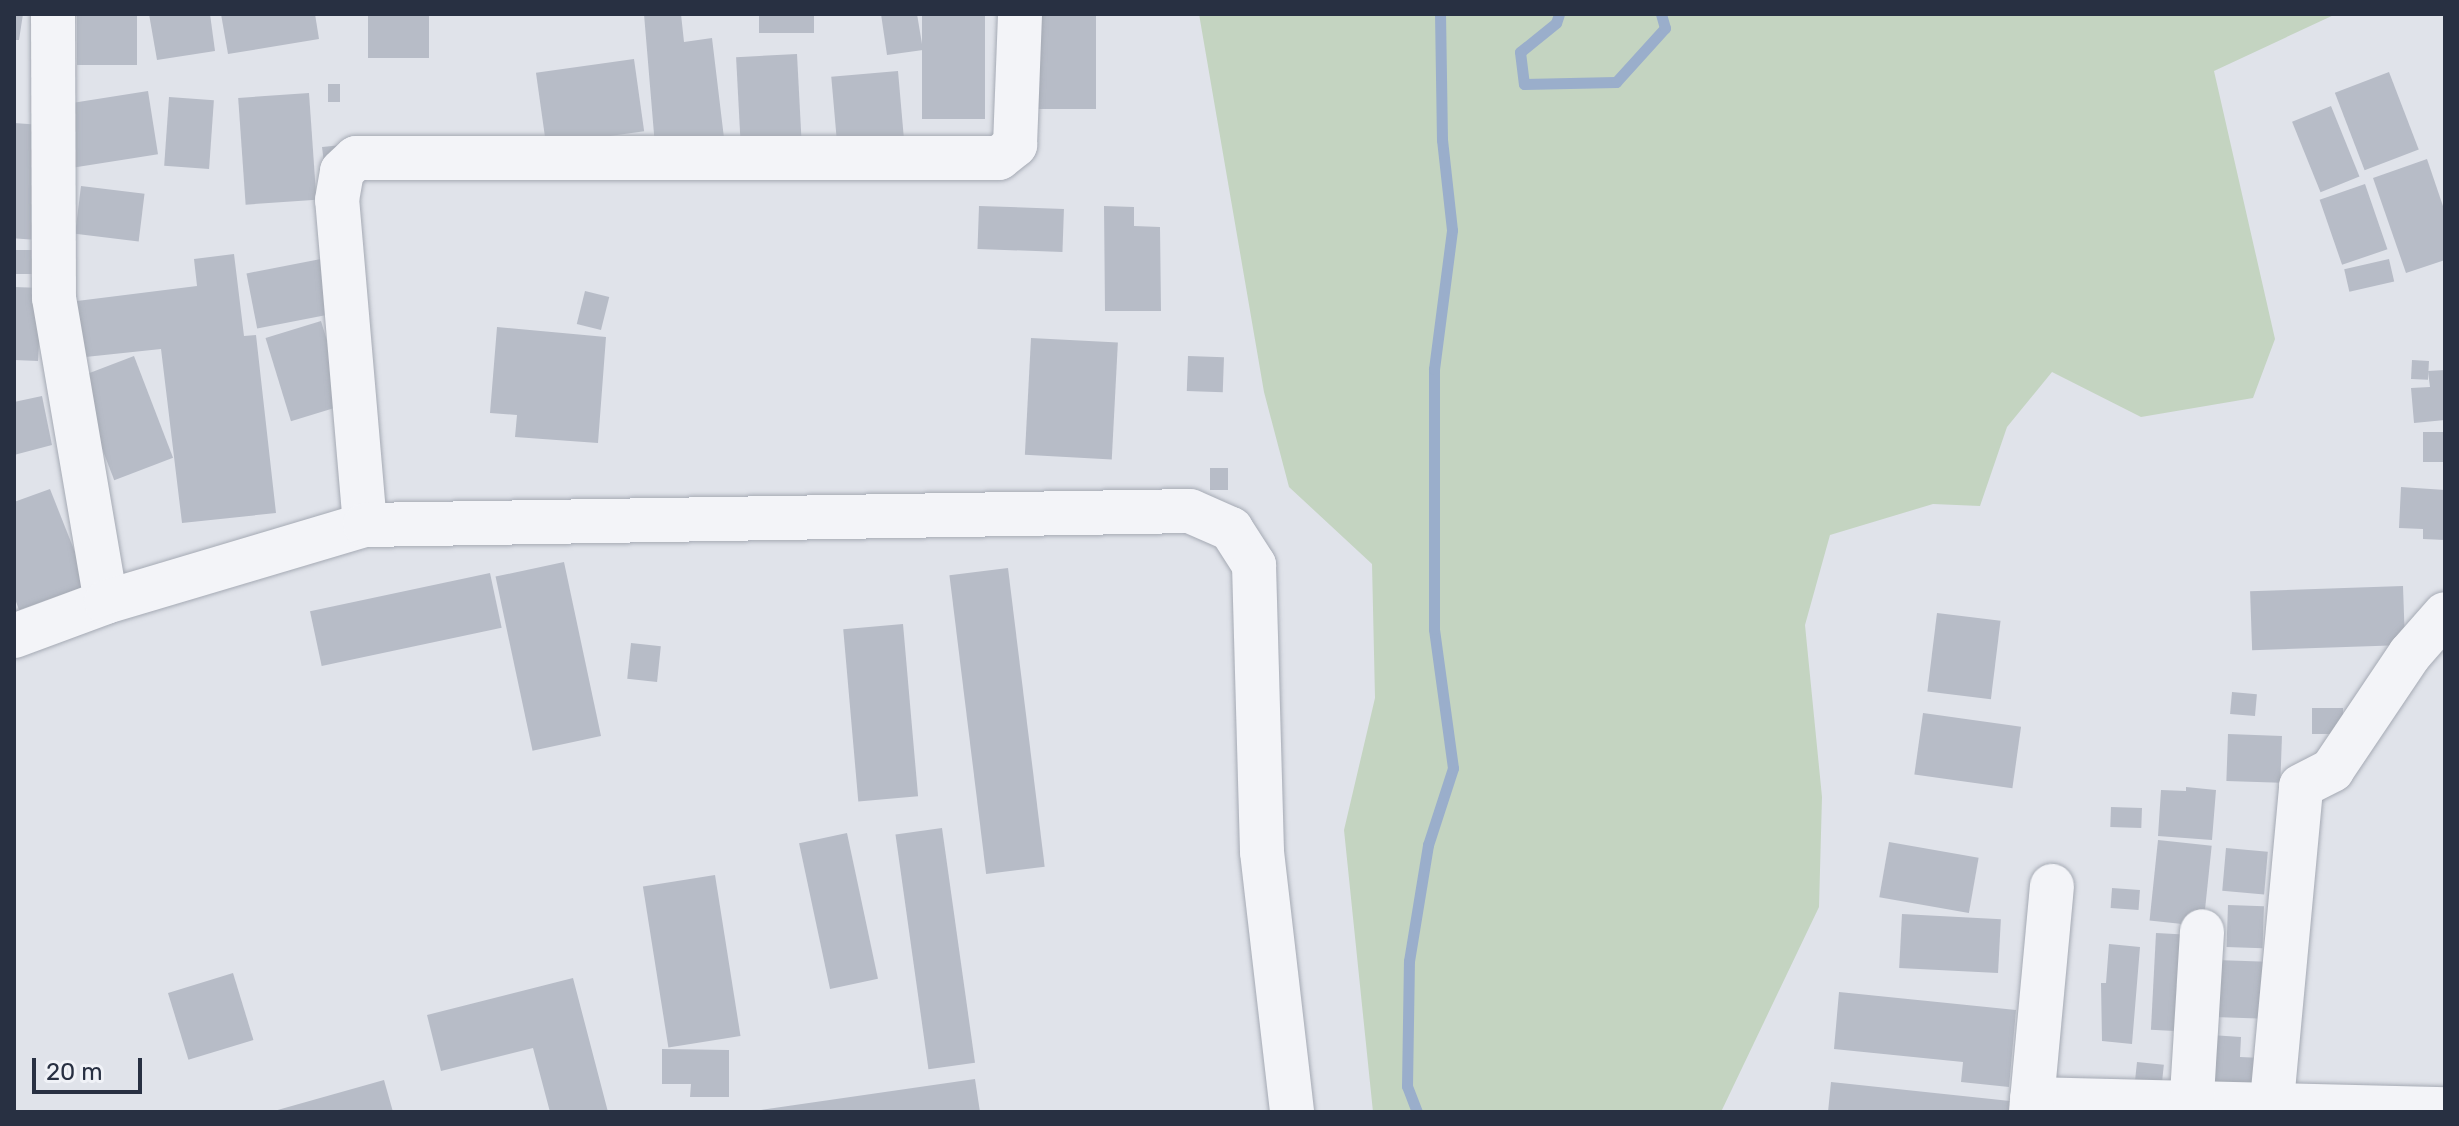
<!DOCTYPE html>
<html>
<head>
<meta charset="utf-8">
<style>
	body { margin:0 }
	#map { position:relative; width:2459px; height:1126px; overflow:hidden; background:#e0e3ea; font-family:Rubik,sans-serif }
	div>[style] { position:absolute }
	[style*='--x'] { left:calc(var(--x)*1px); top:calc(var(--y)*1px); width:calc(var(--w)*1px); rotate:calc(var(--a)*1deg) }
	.green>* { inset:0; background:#c4d4c1 }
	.stream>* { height:11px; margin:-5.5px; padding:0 5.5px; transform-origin:5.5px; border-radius:5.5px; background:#9aaecb }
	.building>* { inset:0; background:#b7bcc7; transform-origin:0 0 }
	.roads { filter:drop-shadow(0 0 2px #a5aab4) drop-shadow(0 0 2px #a5aab4) }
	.minor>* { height:44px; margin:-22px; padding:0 22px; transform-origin:22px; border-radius:22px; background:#f3f4f8 }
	span { translate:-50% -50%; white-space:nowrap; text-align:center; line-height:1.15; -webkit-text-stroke:8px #f0f2f7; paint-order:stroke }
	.frame { position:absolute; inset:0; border:16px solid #283042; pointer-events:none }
	.scale { position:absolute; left:32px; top:1058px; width:110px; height:36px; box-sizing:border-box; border:4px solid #283042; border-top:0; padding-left:10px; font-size:24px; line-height:28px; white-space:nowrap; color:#283042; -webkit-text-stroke:6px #f0f2f7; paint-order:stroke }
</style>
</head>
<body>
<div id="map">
	<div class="green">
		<div style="clip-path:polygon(1199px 14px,2336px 14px,2214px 71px,2275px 339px,2253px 398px,2141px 417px,2052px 372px,2007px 427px,1980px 506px,1933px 504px,1830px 535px,1805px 625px,1822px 797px,1819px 907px,1721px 1112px,1373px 1112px,1344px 830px,1375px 698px,1372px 564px,1289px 487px,1264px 392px)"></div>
	</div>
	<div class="stream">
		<div style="--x:1559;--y:14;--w:9;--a:108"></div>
		<div style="--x:1556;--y:23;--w:46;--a:141.1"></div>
		<div style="--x:1520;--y:52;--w:32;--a:83"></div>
		<div style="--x:1524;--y:84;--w:92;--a:-1.2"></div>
		<div style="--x:1616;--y:82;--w:73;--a:-47.8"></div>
		<div style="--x:1665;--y:28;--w:15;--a:-106"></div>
		<div style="--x:1417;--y:1112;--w:28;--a:-111"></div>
		<div style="--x:1407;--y:1086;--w:125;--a:-89.1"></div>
		<div style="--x:1409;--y:961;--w:118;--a:-80.7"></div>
		<div style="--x:1428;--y:845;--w:81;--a:-72"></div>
		<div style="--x:1453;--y:768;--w:140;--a:-97.8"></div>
		<div style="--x:1434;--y:629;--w:260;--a:-90"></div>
		<div style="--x:1434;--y:369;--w:140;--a:-82.6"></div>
		<div style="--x:1452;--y:230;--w:91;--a:-96.3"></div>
		<div style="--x:1442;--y:140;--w:126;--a:-90.9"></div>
	</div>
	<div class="building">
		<div style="clip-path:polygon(14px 14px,23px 14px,19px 40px,14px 40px)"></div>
		<div style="left:77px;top:14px;width:60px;height:51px"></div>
		<div style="clip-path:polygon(149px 14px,210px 14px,215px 51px,157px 60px)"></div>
		<div style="clip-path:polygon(221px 14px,315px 14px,319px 39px,228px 54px)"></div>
		<div style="left:368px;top:14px;width:61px;height:44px"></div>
		<div style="clip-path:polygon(644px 14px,681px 14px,684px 42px,712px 38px,724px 138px,655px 146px)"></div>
		<div style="left:759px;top:14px;width:55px;height:19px"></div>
		<div style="clip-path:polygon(881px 14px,917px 14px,923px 50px,887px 55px)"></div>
		<div style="left:922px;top:14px;width:63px;height:105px"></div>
		<div style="left:1028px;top:14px;width:68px;height:95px"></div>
		<div style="left:797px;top:54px;width:92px;height:61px;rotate:87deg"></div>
		<div style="left:634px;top:59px;width:73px;height:99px;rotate:82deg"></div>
		<div style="left:898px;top:71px;width:71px;height:67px;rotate:85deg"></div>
		<div style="left:2389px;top:72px;width:83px;height:58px;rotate:69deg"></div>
		<div style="left:328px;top:84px;width:12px;height:18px"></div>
		<div style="left:148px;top:91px;width:64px;height:85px;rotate:81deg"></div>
		<div style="left:309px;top:93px;width:107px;height:71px;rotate:86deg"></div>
		<div style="left:169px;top:97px;width:45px;height:69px;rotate:4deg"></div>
		<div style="left:2331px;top:106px;width:76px;height:42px;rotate:68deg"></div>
		<div style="left:14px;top:123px;width:28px;height:115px;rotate:4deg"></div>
		<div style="clip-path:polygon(343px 145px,324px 163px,322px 147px)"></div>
		<div style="clip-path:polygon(2427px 159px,2445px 212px,2445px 260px,2406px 273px,2373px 178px)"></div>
		<div style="left:2365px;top:184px;width:69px;height:48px;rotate:71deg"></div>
		<div style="left:81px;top:186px;width:64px;height:48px;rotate:7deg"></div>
		<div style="left:979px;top:206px;width:85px;height:43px;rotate:2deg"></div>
		<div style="clip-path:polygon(1104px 206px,1134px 207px,1134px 226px,1160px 227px,1161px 311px,1105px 311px)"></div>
		<div style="left:14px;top:250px;width:20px;height:24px"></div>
		<div style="clip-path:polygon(234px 254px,244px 336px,256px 335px,276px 513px,182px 523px,161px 349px,76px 358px,69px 302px,197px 286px,194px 259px)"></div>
		<div style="left:326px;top:258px;width:56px;height:81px;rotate:79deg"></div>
		<div style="left:2389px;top:259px;width:23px;height:46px;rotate:77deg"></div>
		<div style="clip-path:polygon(14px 287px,42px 288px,38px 361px,14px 360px)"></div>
		<div style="left:585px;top:291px;width:25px;height:34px;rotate:14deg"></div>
		<div style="left:321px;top:321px;width:87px;height:58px;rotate:73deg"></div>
		<div style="clip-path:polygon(497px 327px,606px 337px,598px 443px,515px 437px,517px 415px,490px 413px)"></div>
		<div style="left:1031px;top:338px;width:87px;height:117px;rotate:3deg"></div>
		<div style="left:134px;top:356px;width:109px;height:63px;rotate:69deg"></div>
		<div style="left:1188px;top:356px;width:36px;height:35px;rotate:2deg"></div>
		<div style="left:2412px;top:360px;width:17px;height:19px;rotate:3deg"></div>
		<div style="clip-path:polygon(2445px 370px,2445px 420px,2414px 423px,2411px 388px,2430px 387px,2428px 371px)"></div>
		<div style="clip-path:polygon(42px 396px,52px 445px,14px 455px,14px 402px)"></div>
		<div style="left:2445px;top:432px;width:30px;height:22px;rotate:90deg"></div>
		<div style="left:1210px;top:468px;width:18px;height:22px"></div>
		<div style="clip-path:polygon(2401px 487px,2445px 490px,2445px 540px,2423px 539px,2423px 529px,2399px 528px)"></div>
		<div style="clip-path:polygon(50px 489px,88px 585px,19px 610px,14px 596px,14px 502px)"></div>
		<div style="left:564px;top:562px;width:178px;height:70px;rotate:78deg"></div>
		<div style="left:1008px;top:568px;width:301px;height:59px;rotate:83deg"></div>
		<div style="left:490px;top:573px;width:56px;height:184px;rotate:78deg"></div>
		<div style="left:2403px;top:586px;width:59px;height:153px;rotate:88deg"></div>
		<div style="left:1937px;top:613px;width:64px;height:79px;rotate:7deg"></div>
		<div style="left:903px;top:624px;width:173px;height:60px;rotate:85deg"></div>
		<div style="left:631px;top:643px;width:30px;height:36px;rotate:6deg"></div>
		<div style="left:2232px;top:692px;width:25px;height:22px;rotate:5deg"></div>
		<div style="left:2312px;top:708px;width:31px;height:26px"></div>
		<div style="left:1923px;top:713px;width:99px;height:62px;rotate:8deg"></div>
		<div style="left:2228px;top:734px;width:54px;height:47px;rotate:2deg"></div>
		<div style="clip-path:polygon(2186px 787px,2216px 790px,2212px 840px,2158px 836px,2161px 790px,2186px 791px)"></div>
		<div style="left:2111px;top:807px;width:31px;height:20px;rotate:2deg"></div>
		<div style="left:942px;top:828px;width:237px;height:47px;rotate:82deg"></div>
		<div style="left:847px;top:833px;width:149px;height:49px;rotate:78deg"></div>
		<div style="left:2158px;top:840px;width:54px;height:81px;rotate:6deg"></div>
		<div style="left:1889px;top:842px;width:91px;height:56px;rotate:10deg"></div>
		<div style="left:2226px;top:848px;width:42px;height:43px;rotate:5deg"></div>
		<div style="left:715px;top:875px;width:163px;height:73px;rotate:81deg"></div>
		<div style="left:2112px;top:888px;width:28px;height:20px;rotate:4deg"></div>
		<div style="left:2228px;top:905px;width:36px;height:42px;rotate:2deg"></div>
		<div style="left:1902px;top:914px;width:99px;height:54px;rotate:3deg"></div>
		<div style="left:2156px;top:933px;width:42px;height:97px;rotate:3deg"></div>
		<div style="clip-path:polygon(2109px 944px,2140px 947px,2132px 1044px,2102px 1041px,2101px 983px,2106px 983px)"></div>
		<div style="left:2216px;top:960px;width:51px;height:57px;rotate:2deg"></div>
		<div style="left:233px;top:973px;width:70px;height:68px;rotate:73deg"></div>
		<div style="clip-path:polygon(573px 978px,608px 1112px,550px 1112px,533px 1048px,441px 1071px,427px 1015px)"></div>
		<div style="clip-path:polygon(1839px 992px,2016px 1010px,2009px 1087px,1961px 1082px,1963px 1062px,1834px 1049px)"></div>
		<div style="clip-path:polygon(2211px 1035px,2241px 1037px,2240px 1057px,2262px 1058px,2261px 1096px,2208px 1093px)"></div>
		<div style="clip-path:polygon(662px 1049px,729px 1050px,729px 1097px,690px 1097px,691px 1084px,662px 1084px)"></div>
		<div style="left:2137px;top:1062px;width:27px;height:23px;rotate:6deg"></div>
		<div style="clip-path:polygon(975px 1079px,980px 1112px,761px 1112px,761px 1110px)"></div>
		<div style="clip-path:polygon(384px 1080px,393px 1112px,275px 1112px,274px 1111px)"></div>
		<div style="clip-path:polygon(1831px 1082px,2010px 1101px,2009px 1112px,1828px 1112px)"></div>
	</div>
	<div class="roads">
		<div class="minor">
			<div style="--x:53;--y:14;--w:284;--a:89.8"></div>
			<div style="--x:54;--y:298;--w:308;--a:80.3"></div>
			<div style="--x:365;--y:525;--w:326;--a:-94.9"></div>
			<div style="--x:337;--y:200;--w:29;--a:-80"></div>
			<div style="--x:342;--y:171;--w:19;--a:-43"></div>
			<div style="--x:356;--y:158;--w:643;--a:0"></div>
			<div style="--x:999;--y:158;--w:21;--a:-39"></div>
			<div style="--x:1015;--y:145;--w:131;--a:-87.8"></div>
			<div style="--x:14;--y:636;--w:98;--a:-20.3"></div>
			<div style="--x:106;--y:602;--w:270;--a:-16.6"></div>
			<div style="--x:365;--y:525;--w:825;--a:-0.97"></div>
			<div style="--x:1190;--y:511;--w:45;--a:23.7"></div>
			<div style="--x:1231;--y:529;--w:43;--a:57.4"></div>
			<div style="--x:1254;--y:565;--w:287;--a:88.4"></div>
			<div style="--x:1262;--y:852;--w:262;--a:83.4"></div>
			<div style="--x:2032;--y:1099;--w:413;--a:1.4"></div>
			<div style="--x:2031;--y:1112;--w:227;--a:-84.7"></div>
			<div style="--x:2191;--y:1112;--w:181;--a:-86.5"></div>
			<div style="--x:2271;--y:1112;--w:327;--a:-84.7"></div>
			<div style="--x:2301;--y:786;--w:35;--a:-27"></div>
			<div style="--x:2332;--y:770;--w:140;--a:-56.1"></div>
			<div style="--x:2410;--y:654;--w:53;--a:-48.8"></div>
		</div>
	</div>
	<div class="frame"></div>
	<div class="scale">20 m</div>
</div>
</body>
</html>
